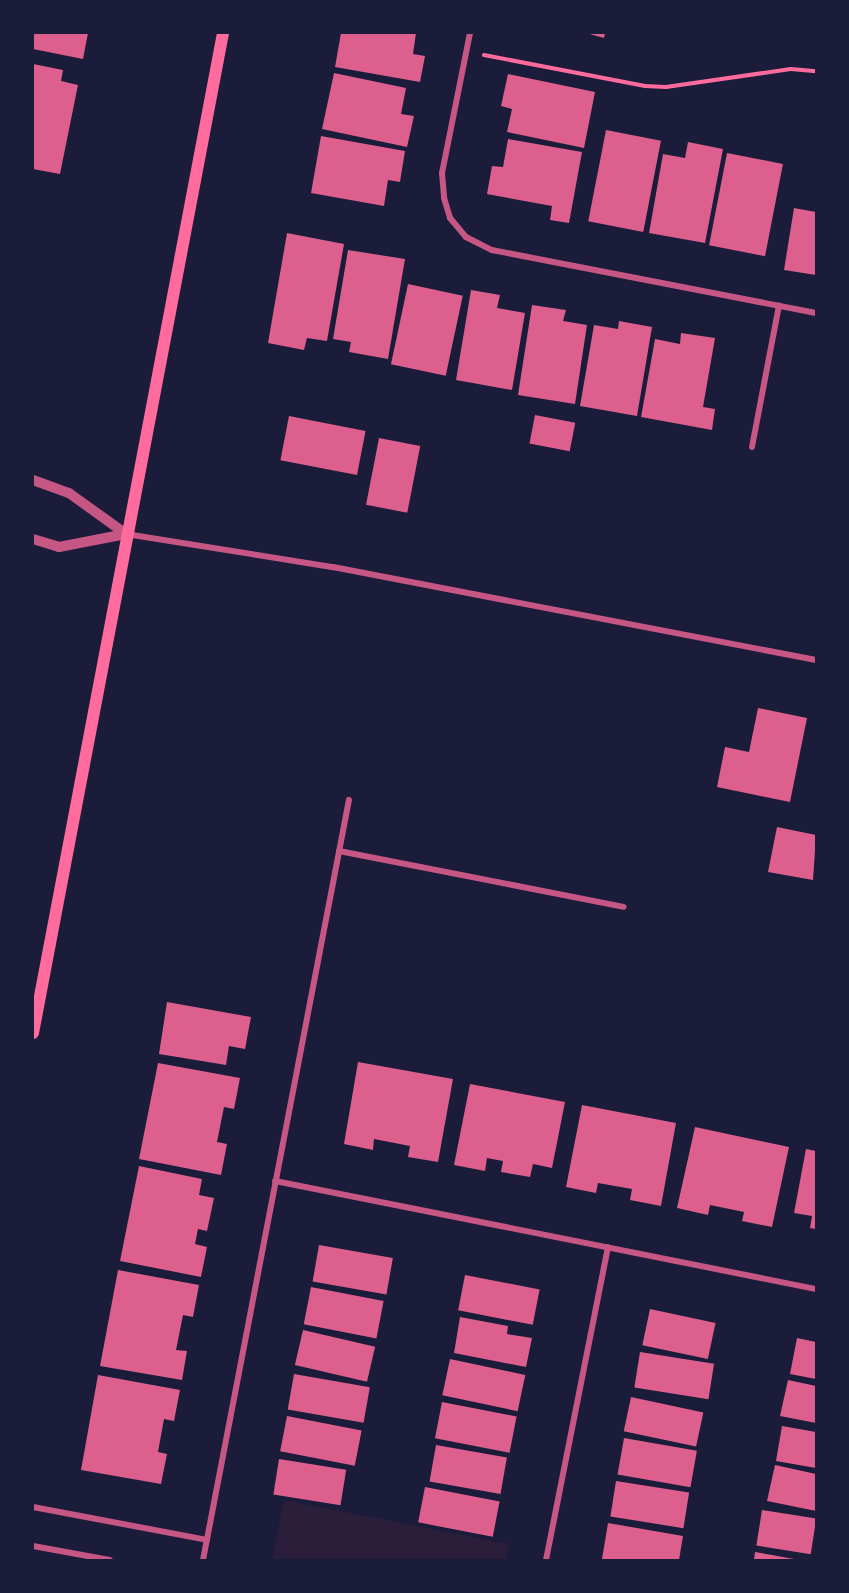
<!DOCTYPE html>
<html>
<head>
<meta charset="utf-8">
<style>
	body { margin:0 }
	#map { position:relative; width:849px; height:1593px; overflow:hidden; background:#1b1b3a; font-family:Karla,sans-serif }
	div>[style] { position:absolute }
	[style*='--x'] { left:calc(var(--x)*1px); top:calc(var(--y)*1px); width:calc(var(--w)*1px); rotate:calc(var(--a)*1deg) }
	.green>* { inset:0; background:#2a1e3b }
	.building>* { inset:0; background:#dd5f8e; transform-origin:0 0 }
	.path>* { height:4px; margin:-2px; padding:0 2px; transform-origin:2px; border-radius:2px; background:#ff6b9d }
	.minor>* { height:6px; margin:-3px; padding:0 3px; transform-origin:3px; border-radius:3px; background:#c65784 }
	.tertiary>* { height:10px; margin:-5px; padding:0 5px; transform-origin:5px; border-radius:5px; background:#c65784 }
	.secondary>* { height:12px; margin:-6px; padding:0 6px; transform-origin:6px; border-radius:6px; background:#ff6b9d }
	span { translate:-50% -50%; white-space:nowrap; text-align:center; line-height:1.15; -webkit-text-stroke:6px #1b1b3a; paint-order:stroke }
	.frame { position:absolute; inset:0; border:34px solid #1b1b3a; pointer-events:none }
</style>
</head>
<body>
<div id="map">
	<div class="green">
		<div style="clip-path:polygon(284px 1500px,509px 1544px,506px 1560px,272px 1560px)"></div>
	</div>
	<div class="building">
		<div style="clip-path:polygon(33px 33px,88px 33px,83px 59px,33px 49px)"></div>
		<div style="clip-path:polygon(341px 33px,416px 33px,413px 54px,425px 56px,420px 82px,335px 67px)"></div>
		<div style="clip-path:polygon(586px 33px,605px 33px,604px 38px)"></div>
		<div style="clip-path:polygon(33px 64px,63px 70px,61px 81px,78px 85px,60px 174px,33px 169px)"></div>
		<div style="clip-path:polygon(334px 73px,406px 88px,401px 114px,414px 116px,407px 147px,322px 129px)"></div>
		<div style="clip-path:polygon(508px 74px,595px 92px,584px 148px,507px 132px,512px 109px,501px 106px)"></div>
		<div style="left:606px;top:130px;width:56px;height:93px;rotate:11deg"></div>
		<div style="clip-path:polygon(321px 136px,405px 151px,400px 182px,388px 180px,384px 206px,311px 193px)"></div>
		<div style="clip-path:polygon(508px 139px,582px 152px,569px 223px,550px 220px,552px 206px,487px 194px,492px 166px,503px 167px)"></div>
		<div style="clip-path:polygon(688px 142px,723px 149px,705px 243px,649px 233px,663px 154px,685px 158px)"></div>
		<div style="left:727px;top:153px;width:57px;height:94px;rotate:11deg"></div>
		<div style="clip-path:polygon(794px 208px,816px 212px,816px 275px,784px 270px)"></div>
		<div style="clip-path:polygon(287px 233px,344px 244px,327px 341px,307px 338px,304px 350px,268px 343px)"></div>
		<div style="clip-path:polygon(348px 250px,405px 259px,388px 359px,349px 352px,351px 342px,333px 339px)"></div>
		<div style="left:408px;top:284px;width:56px;height:82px;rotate:12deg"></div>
		<div style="clip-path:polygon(471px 290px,500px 295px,497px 308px,525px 313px,512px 390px,456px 380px)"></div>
		<div style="clip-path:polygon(532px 305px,566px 310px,563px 321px,587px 325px,575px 404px,518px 395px)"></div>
		<div style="clip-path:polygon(619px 321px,652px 327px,637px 416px,580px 406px,594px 325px,618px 329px)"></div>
		<div style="clip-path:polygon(681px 333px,715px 338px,703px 407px,715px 409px,712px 430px,641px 417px,655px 339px,680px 344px)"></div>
		<div style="left:535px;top:415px;width:41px;height:29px;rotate:11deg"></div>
		<div style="left:289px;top:416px;width:78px;height:45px;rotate:11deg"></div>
		<div style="left:379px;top:438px;width:42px;height:68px;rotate:11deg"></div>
		<div style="clip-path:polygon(758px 708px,807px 718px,790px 802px,717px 787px,725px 747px,749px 752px)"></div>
		<div style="clip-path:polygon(777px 827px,816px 835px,813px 880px,768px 872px)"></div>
		<div style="clip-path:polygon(167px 1002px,251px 1017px,245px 1049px,229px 1046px,226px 1065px,159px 1054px)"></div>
		<div style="clip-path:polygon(358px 1062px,453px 1079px,438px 1162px,408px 1157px,410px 1146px,374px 1139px,373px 1150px,344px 1144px)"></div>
		<div style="clip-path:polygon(158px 1063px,240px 1078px,234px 1109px,224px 1107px,217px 1142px,227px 1144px,221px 1175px,139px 1159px)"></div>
		<div style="clip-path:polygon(470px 1084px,565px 1102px,552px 1168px,533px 1164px,530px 1177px,501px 1172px,503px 1161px,487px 1158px,485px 1171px,454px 1165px)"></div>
		<div style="clip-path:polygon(582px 1105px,676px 1123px,661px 1206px,630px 1200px,632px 1189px,598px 1183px,596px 1193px,566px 1187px)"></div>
		<div style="clip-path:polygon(695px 1127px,789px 1147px,772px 1227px,742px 1221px,744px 1212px,710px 1205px,708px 1215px,677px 1208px)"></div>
		<div style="clip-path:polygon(806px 1149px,816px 1151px,816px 1229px,810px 1228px,812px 1216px,794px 1213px)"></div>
		<div style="clip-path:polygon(139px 1166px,202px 1179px,199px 1195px,214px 1198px,207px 1231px,198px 1229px,195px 1244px,207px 1247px,201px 1277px,120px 1261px)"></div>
		<div style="left:319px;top:1245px;width:75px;height:37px;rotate:10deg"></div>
		<div style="clip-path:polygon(118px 1270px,199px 1285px,193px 1317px,183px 1315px,176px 1350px,187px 1351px,182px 1380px,100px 1366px)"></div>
		<div style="left:465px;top:1275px;width:76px;height:36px;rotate:11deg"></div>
		<div style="left:311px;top:1287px;width:74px;height:38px;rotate:11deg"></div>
		<div style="left:650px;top:1309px;width:67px;height:37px;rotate:12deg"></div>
		<div style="clip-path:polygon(460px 1317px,508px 1326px,507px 1334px,532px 1338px,526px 1367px,454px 1353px)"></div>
		<div style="left:303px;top:1330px;width:74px;height:36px;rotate:13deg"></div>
		<div style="clip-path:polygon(797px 1338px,816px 1342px,816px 1379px,790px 1374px)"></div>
		<div style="left:640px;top:1352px;width:75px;height:36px;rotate:9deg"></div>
		<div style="left:450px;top:1359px;width:77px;height:37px;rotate:12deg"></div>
		<div style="left:294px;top:1374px;width:77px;height:36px;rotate:10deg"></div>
		<div style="clip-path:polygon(98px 1375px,180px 1390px,174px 1421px,164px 1419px,158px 1452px,167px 1454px,161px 1484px,81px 1470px)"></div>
		<div style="clip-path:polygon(788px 1380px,816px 1386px,816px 1423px,780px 1416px)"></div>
		<div style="left:631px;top:1397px;width:74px;height:35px;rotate:12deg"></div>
		<div style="left:442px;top:1402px;width:76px;height:37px;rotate:11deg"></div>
		<div style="left:287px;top:1416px;width:76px;height:36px;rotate:11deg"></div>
		<div style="clip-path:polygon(782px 1426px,816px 1432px,816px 1468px,776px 1461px)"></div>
		<div style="left:624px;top:1438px;width:74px;height:37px;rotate:10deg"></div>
		<div style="left:436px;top:1445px;width:72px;height:37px;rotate:10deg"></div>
		<div style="left:279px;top:1459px;width:68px;height:36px;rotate:9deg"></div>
		<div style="clip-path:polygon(775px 1465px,816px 1474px,816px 1511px,767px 1501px)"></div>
		<div style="left:616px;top:1481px;width:74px;height:36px;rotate:9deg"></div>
		<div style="left:425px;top:1487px;width:76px;height:36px;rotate:11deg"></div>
		<div style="left:762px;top:1510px;width:55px;height:36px;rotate:9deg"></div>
		<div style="clip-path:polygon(608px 1523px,683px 1536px,679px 1560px,602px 1559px)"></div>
		<div style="clip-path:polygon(755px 1552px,794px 1559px,794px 1560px,754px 1560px)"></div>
	</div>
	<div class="path">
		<div style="--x:484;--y:55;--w:164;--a:10.9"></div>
		<div style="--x:645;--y:86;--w:21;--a:3"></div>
		<div style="--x:666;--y:87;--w:126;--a:-8.2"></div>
		<div style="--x:791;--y:69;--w:25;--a:5"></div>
	</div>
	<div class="minor">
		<div style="--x:470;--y:33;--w:143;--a:101.3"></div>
		<div style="--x:442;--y:173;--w:25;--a:85"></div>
		<div style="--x:444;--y:198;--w:21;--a:73"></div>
		<div style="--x:450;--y:218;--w:25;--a:50"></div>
		<div style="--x:466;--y:237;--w:29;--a:27"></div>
		<div style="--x:492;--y:250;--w:330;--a:11"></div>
		<div style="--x:752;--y:447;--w:144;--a:-79.2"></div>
		<div style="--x:126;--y:534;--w:210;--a:9.1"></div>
		<div style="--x:333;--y:567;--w:492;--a:10.9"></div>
		<div style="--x:339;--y:851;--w:290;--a:11.1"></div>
		<div style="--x:275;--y:1181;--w:552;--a:11.29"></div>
		<div style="--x:33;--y:1507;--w:177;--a:10.7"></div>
		<div style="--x:33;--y:1546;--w:78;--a:10.3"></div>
		<div style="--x:203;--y:1560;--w:774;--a:-79.13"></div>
		<div style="--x:546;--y:1560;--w:319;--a:-78.8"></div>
	</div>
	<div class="tertiary">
		<div style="--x:33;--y:480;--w:38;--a:20"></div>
		<div style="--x:69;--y:493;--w:70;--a:35.7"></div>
		<div style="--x:33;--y:539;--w:27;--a:17"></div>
		<div style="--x:59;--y:547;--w:68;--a:-11"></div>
	</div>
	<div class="secondary">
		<div style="--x:33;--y:1033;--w:1018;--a:-79.24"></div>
	</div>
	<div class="frame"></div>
</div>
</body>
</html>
